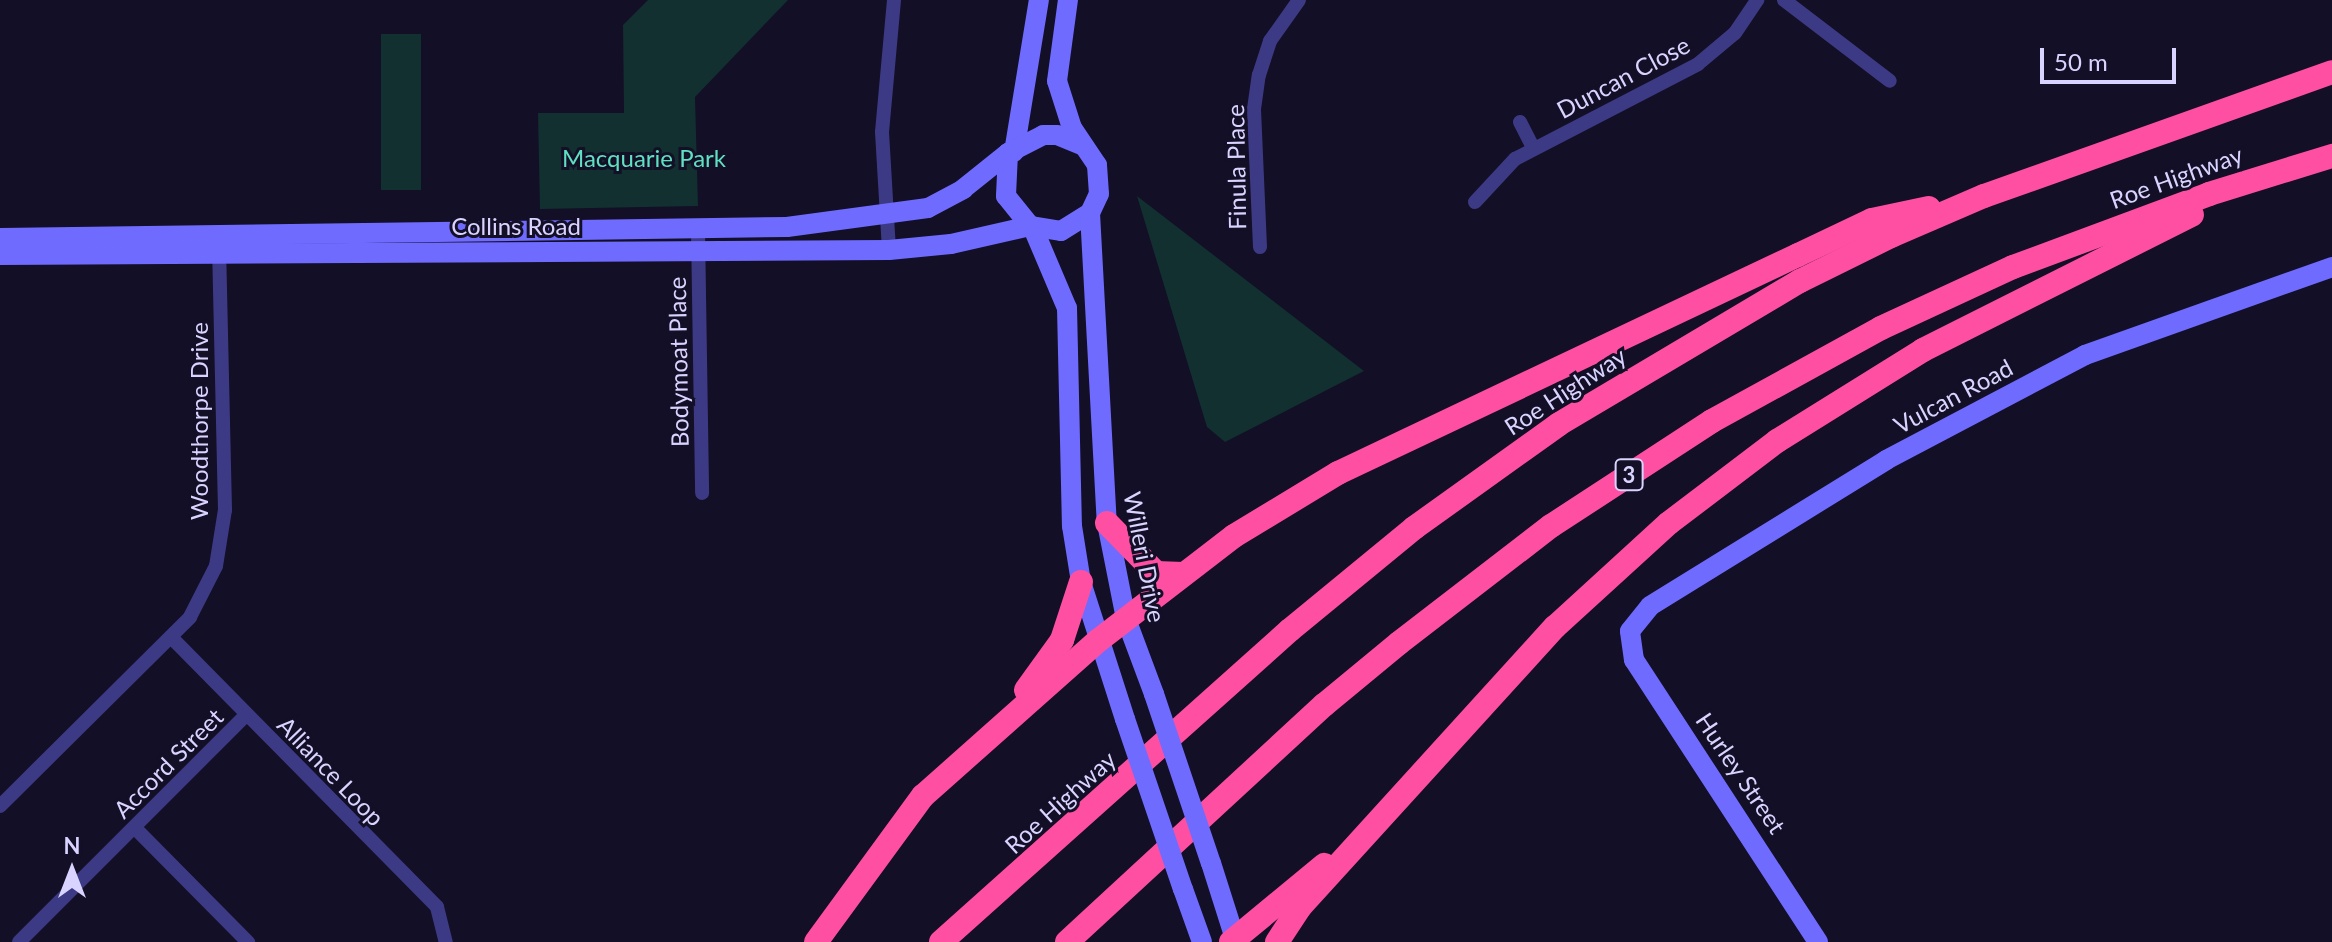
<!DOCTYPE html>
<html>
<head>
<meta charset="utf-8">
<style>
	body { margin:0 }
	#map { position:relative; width:2332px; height:942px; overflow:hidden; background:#130f26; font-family:Lato,sans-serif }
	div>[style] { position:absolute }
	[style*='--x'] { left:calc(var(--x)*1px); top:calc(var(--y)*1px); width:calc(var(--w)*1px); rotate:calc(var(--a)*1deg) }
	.green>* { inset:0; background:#12302f; transform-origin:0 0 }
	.street>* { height:14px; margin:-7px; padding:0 7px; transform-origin:7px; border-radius:7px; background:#3d3a85 }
	.secondary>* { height:20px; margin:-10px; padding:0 10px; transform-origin:10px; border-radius:10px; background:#6f6bff }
	.highway>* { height:24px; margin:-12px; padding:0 12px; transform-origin:12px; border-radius:12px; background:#ff4fa3 }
	.secondary-bridge>* { height:20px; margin:-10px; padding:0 10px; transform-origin:10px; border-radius:10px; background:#6f6bff }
	span { translate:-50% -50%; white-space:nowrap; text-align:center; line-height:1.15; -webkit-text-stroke:6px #130f26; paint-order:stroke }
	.shield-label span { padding:2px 6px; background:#130f26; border:2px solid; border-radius:6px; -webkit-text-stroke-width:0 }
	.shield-label { font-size:22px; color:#d9d4ff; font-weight:700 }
	.street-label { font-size:24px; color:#d9d4ff }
	.park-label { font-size:24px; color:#5fe0c0 }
	.north { position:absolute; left:32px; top:830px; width:80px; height:80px; -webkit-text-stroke:6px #130f26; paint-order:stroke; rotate:0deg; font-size:22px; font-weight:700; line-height:32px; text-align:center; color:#d9d4ff }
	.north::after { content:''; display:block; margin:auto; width:28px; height:36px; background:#d9d4ff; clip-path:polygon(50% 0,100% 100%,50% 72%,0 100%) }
	.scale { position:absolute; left:2040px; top:48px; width:136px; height:36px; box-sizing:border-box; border:4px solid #d9d4ff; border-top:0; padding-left:10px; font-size:24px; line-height:28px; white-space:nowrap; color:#d9d4ff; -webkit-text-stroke:6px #130f26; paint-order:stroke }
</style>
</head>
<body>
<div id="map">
	<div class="green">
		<div style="clip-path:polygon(648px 0,788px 0,695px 97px,698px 206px,540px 209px,538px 113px,624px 113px,623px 25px)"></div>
		<div style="left:381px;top:34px;width:40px;height:156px"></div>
		<div style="clip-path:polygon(1137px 196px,1364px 371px,1225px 442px,1207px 427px)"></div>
	</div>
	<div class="street">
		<div style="--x:1784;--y:0;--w:133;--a:37.4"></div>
		<div style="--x:1520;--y:122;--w:30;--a:63"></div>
		<div style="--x:1475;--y:202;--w:59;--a:-47.1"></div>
		<div style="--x:1515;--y:159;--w:206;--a:-27.4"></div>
		<div style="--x:1698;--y:64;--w:48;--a:-40"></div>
		<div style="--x:1735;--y:33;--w:40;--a:-56"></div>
		<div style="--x:698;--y:231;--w:262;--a:89.1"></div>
		<div style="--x:1260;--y:247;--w:138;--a:-92.5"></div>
		<div style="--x:1254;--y:109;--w:34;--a:-82"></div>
		<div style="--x:1259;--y:75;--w:36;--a:-72"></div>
		<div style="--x:1270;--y:41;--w:50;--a:-54.7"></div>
		<div style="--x:889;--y:250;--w:118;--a:-93.4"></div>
		<div style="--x:882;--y:132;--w:133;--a:-84.8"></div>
		<div style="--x:171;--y:637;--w:379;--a:45.4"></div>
		<div style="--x:437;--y:907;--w:36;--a:76"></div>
		<div style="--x:0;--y:806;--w:268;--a:-44.8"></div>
		<div style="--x:190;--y:617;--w:57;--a:-63"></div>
		<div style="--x:216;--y:566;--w:57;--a:-80.9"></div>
		<div style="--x:225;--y:510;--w:264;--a:-91.3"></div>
		<div style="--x:135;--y:828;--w:161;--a:45.3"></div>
		<div style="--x:19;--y:942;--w:321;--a:-45"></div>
	</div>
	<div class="secondary">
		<div style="--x:1014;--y:152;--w:154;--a:-80.7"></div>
		<div style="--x:1008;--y:153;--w:43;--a:92.7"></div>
		<div style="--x:1006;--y:196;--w:38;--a:51"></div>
		<div style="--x:1030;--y:226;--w:31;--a:9"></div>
		<div style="--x:1061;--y:231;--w:34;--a:-32"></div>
		<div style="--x:1090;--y:213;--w:21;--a:-65"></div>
		<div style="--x:1099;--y:194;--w:29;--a:-94"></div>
		<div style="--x:1097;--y:165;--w:45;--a:-124"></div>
		<div style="--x:1072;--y:128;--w:49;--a:-107.7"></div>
		<div style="--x:1057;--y:81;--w:82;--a:-82.3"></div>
		<div style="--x:1008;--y:153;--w:39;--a:-27"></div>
		<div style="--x:1043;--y:135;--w:14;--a:0"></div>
		<div style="--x:1057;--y:135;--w:27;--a:22"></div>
		<div style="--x:1090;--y:213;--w:310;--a:86.9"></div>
		<div style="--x:1107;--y:523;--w:98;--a:78.8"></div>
		<div style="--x:1126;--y:619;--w:80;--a:69.5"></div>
		<div style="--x:1033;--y:228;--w:87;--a:67"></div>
		<div style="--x:1067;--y:308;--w:218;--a:88.7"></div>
		<div style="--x:1072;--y:526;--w:57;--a:80.9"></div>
		<div style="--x:1081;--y:582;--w:144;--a:72.2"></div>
		<div style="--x:0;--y:238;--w:787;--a:-0.8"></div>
		<div style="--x:787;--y:227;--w:142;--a:-7.7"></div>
		<div style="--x:928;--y:208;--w:40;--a:-28"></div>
		<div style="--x:963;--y:189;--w:58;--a:-38.7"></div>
		<div style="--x:0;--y:255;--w:889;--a:-0.32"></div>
		<div style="--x:889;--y:250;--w:62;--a:-5.5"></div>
		<div style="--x:951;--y:244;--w:81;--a:-12.8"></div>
		<div style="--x:1211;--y:863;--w:83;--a:72.4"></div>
		<div style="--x:1183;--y:889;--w:56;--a:70.3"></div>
		<div style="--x:1818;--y:942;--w:337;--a:-123.1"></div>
		<div style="--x:1634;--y:660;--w:29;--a:-98"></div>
		<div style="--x:1630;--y:631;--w:32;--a:-51"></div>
		<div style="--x:1650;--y:606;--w:278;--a:-31.7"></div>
		<div style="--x:1886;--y:460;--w:225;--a:-27.8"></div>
		<div style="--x:2085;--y:355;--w:262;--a:-19.6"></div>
	</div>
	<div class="highway">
		<div style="--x:1107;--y:523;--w:70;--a:45.6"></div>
		<div style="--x:1156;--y:573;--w:27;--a:2"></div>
		<div style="--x:1026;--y:690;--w:62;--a:-54.2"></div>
		<div style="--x:1062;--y:640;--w:61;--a:-71.9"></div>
		<div style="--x:816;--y:942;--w:181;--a:-53.8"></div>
		<div style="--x:923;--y:796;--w:235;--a:-41.6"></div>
		<div style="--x:1099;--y:640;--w:170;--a:-37.6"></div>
		<div style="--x:1234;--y:536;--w:122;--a:-31.2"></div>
		<div style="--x:1338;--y:473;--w:509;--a:-25.36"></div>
		<div style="--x:1798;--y:255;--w:82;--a:-25.3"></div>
		<div style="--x:1872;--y:220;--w:58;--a:-11.9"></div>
		<div style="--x:941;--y:942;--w:468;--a:-41.8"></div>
		<div style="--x:1290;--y:630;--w:161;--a:-39.4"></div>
		<div style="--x:1414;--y:528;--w:178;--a:-35.6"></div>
		<div style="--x:1559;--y:424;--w:280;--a:-30.7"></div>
		<div style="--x:1800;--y:281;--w:102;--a:-26.3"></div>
		<div style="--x:1891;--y:236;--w:101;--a:-23.3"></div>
		<div style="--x:1984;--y:196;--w:369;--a:-19.6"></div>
		<div style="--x:1067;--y:942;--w:350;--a:-42.7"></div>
		<div style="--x:1324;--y:705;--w:97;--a:-39.6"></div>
		<div style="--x:1399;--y:643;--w:192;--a:-37.6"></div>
		<div style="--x:1551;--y:526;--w:192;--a:-33.1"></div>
		<div style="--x:1712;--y:421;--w:193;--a:-28.8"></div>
		<div style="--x:1881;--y:328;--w:145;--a:-24.8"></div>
		<div style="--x:2013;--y:267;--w:209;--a:-20.4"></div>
		<div style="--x:2209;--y:194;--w:129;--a:-17.2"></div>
		<div style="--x:1231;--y:942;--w:121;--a:-39.6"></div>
		<div style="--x:1277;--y:942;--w:42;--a:-56.7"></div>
		<div style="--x:1300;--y:907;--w:379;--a:-47.7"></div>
		<div style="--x:1555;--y:627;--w:154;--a:-42.4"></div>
		<div style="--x:1669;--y:523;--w:136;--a:-37.2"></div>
		<div style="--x:1777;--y:441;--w:172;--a:-31.9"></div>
		<div style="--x:1923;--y:350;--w:301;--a:-26.7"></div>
	</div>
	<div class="secondary-bridge">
		<div style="--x:1154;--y:694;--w:178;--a:71.4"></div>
		<div style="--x:1125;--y:719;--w:180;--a:71.2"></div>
	</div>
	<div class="shield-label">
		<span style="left:1629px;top:475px">3</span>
	</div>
	<div class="street-label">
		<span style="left:1623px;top:77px;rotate:-28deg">Duncan Close</span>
		<span style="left:1236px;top:167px;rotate:-91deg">Finula Place</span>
		<span style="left:2176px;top:177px;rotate:-20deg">Roe Highway</span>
		<span style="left:516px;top:226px">Collins Road</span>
		<span style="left:678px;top:362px;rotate:-91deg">Bodymoat Place</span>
		<span style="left:1565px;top:391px;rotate:-33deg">Roe Highway</span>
		<span style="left:1953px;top:396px;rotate:-28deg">Vulcan Road</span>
		<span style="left:199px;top:421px;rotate:-90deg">Woodthorpe Drive</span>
		<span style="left:1145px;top:557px;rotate:79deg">Willeri Drive</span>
		<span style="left:168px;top:763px;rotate:-45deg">Accord Street</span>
		<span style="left:331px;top:771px;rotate:46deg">Alliance Loop</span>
		<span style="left:1741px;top:773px;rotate:56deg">Hurley Street</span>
		<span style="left:1060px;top:802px;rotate:-42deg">Roe Highway</span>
	</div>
	<div class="park-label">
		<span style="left:644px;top:158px">Macquarie Park</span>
	</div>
	<div class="north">N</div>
	<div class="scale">50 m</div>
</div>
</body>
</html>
